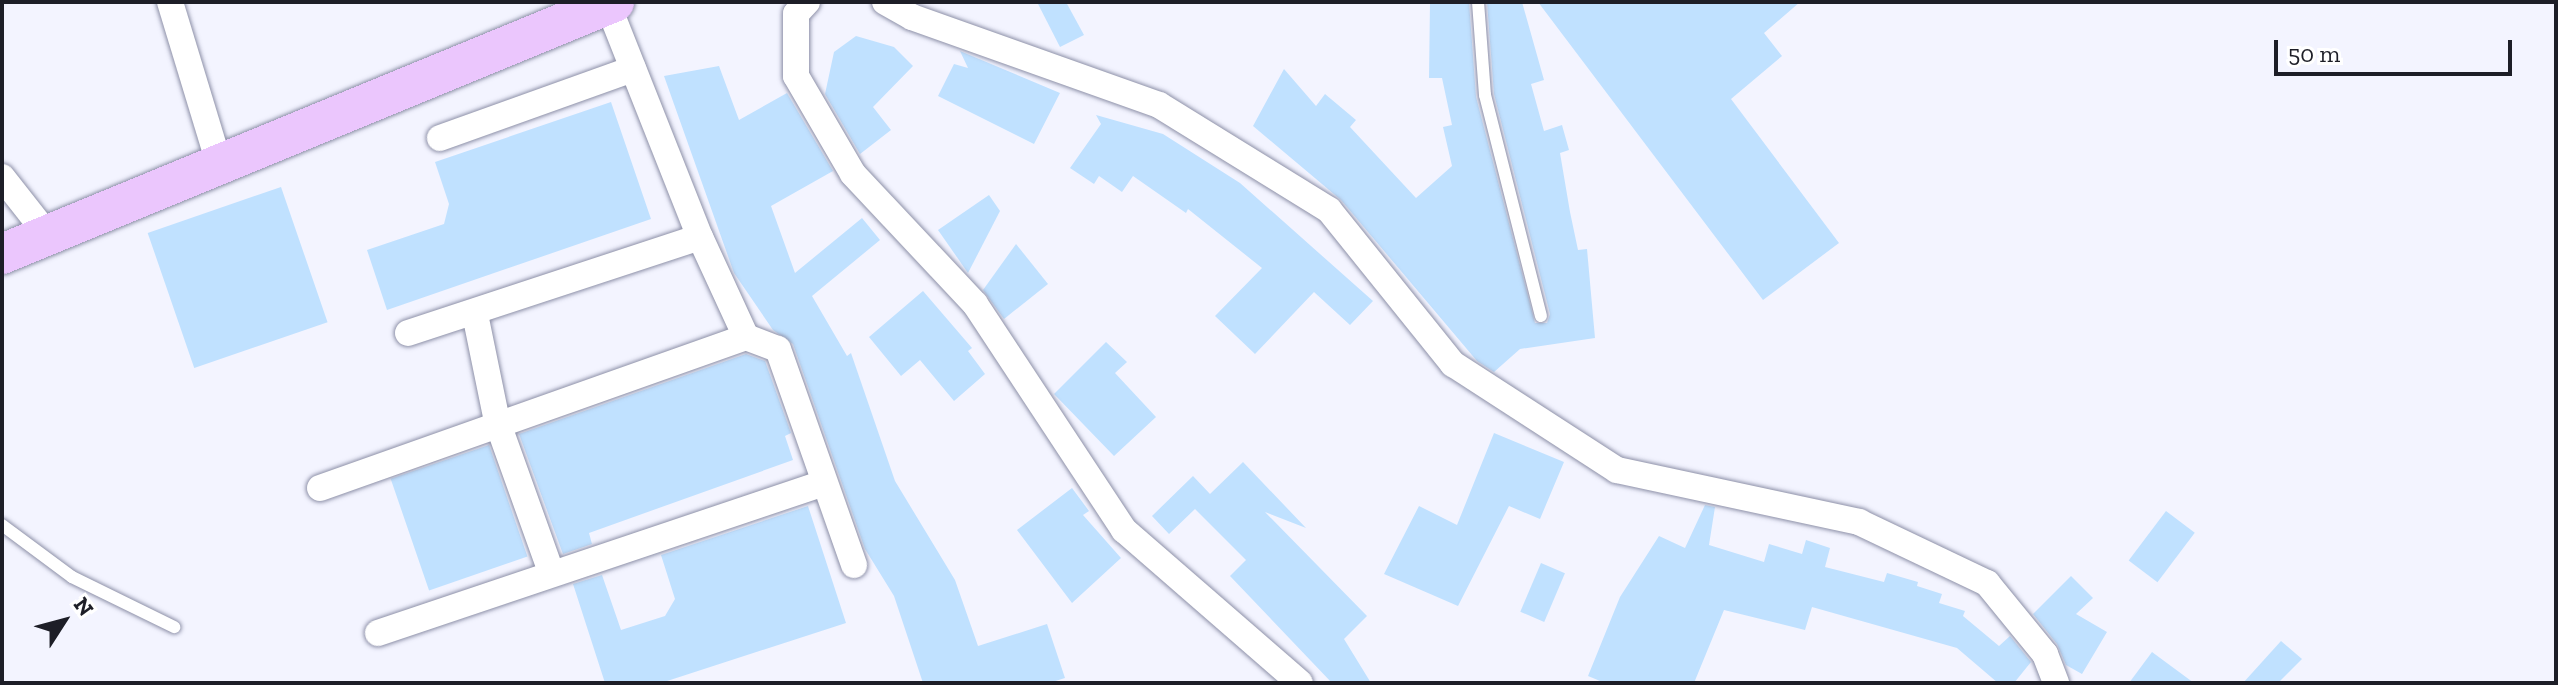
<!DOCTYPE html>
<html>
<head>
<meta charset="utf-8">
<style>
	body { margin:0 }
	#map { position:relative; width:2558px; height:685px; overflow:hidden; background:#f3f4ff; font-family:"Zilla Slab",serif }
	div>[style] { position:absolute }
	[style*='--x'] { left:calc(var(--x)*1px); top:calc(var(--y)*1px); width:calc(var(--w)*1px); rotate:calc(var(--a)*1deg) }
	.building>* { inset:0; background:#c0e1ff; transform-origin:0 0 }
	.roads { filter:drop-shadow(0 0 2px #8d90a8) drop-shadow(0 0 2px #8d90a8) }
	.lane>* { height:12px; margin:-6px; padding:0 6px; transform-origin:6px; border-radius:6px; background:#fff }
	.street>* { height:26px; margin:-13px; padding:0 13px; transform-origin:13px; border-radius:13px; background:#fff }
	.primary>* { height:40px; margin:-20px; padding:0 20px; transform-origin:20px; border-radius:20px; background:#ebc6fd }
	span { translate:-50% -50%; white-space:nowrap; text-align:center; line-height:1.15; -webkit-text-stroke:7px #fff; paint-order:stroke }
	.frame { position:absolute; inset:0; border:4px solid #1d1e27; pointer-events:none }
	.north { position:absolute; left:24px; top:581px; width:80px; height:80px; -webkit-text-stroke:6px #fff; paint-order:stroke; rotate:54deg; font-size:22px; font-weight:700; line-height:32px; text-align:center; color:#1d1e27 }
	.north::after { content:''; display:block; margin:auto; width:28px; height:36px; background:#1d1e27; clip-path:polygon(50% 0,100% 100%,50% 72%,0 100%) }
	.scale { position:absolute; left:2274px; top:40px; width:238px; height:36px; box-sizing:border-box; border:4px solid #1d1e27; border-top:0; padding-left:10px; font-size:24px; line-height:28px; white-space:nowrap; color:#1d1e27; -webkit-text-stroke:6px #fff; paint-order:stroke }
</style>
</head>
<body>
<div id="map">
	<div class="building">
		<div style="clip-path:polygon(1037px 2px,1066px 2px,1084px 35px,1060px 47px)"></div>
		<div style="clip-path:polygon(1430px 2px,1469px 2px,1476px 97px,1535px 323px,1547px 323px,1550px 314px,1494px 94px,1487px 2px,1522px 2px,1544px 80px,1531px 84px,1544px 131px,1562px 125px,1569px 150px,1560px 153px,1570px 212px,1578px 250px,1587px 249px,1595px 338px,1520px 349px,1494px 372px,1477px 361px,1341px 200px,1253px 126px,1284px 69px,1316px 106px,1325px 94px,1356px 120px,1350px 127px,1416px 198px,1452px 166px,1443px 127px,1452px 125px,1442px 78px,1429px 78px)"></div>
		<div style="clip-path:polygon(1538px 2px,1800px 2px,1764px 33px,1782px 56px,1731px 99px,1839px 243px,1763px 300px)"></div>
		<div style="clip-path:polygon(856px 36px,894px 47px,913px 66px,873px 107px,891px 130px,860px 154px,825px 94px,834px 52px)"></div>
		<div style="clip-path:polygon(960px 51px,1060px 93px,1034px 144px,938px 96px,954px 64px,968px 68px)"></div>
		<div style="clip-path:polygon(719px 66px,739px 120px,787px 93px,833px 171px,771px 206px,795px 273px,862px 218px,880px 240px,812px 296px,847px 356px,851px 353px,895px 481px,955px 580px,978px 646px,1047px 624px,1065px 678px,1049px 683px,923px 683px,894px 596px,865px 549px,793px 344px,773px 330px,734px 273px,664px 76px)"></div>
		<div style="clip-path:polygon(611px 102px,651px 219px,387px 310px,367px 250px,444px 224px,449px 204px,435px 162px)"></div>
		<div style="clip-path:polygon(1096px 115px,1163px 134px,1240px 183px,1373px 301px,1350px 325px,1314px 292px,1255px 354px,1215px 316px,1262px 268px,1188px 209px,1186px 213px,1133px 176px,1122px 192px,1099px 176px,1094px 184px,1070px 168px,1101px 124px)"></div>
		<div style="left:281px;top:187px;width:143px;height:141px;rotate:71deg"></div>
		<div style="clip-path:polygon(989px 195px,1000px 211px,968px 273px,938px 230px)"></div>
		<div style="clip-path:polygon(1016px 244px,1048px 284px,1004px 319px,983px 290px)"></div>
		<div style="clip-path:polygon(923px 291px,972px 348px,968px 351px,985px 374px,954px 401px,920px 360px,901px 376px,869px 337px)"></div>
		<div style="clip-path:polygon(1106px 342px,1127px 362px,1115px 373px,1156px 417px,1114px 456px,1054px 394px)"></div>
		<div style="clip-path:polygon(746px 354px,765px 361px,791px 433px,785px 436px,793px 460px,589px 533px,592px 544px,563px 554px,519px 434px)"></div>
		<div style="clip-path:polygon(1494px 433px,1564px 462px,1540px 519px,1509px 506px,1458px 606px,1384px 574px,1419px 506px,1457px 525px)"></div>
		<div style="left:489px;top:445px;width:118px;height:104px;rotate:71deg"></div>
		<div style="clip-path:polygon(1243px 462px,1306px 528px,1265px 512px,1367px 616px,1344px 639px,1371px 683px,1332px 683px,1230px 576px,1246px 560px,1195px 509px,1169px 534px,1152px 516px,1193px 476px,1210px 494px)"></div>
		<div style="clip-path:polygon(1072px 488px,1089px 511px,1083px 515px,1121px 558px,1072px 603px,1017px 530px)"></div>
		<div style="clip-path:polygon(1705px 505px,1715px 507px,1709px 545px,1764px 562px,1769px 544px,1802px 554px,1806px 540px,1830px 548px,1825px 567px,1884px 582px,1887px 573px,1918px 582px,1917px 586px,1942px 594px,1939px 603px,1965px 611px,1963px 616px,1999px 646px,2010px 636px,2031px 662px,2014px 683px,1998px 683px,1957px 648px,1812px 607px,1805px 630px,1724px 610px,1694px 683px,1605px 683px,1588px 676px,1620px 597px,1659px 536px,1685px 548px)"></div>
		<div style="clip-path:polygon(808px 506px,846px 623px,661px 683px,605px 683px,573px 584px,602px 575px,621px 630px,665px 616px,675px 599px,661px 555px)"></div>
		<div style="left:2166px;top:511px;width:36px;height:62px;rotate:37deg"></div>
		<div style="left:1541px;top:563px;width:26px;height:53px;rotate:23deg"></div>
		<div style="clip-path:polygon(2071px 576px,2093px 598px,2076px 614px,2107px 632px,2082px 674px,2066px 665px,2057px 644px,2033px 614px)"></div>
		<div style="clip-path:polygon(2281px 641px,2302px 659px,2278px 683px,2243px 683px)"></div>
		<div style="clip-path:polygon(2152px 652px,2194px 683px,2129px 683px)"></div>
	</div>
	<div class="roads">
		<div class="lane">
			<div style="--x:1478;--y:2;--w:93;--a:85.7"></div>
			<div style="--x:1485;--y:95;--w:228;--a:75.8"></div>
			<div style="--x:2;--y:525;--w:87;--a:36.6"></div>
			<div style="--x:72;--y:577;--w:114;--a:26.1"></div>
		</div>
		<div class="street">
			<div style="--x:170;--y:2;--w:168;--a:73.1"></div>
			<div style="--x:807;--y:2;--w:16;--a:133"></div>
			<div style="--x:796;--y:14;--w:62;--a:90"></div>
			<div style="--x:796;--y:76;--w:113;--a:59.8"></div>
			<div style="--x:853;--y:174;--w:178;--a:46.8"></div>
			<div style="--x:975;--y:304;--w:271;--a:56.6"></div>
			<div style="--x:1124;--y:530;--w:233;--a:41"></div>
			<div style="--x:885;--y:2;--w:31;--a:29"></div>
			<div style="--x:912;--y:17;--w:262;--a:19.6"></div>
			<div style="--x:1159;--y:105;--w:200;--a:31.7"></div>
			<div style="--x:1329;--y:210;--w:198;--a:51.2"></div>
			<div style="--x:1453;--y:364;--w:195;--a:32.9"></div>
			<div style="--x:1617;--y:470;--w:248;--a:12.1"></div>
			<div style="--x:1859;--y:522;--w:142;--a:25.5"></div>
			<div style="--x:1987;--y:583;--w:92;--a:50.8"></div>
			<div style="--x:2045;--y:654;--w:31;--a:69"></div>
			<div style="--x:608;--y:5;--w:250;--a:68.4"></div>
			<div style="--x:700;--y:237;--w:110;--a:65.3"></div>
			<div style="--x:746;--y:337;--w:34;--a:21"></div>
			<div style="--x:778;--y:349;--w:229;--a:70.6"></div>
			<div style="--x:440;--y:138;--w:205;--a:-19.7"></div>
			<div style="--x:2;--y:177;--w:71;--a:51.8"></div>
			<div style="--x:475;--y:314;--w:109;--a:78.4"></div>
			<div style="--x:497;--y:421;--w:160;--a:70.3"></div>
			<div style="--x:408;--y:333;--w:307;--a:-18.2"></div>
			<div style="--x:320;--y:488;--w:452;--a:-19.5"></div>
			<div style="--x:378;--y:633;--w:468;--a:-18.6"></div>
		</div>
		<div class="primary">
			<div style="--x:2;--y:254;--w:662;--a:-22.38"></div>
		</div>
	</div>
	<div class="frame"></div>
	<div class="north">N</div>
	<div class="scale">50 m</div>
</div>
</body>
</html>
